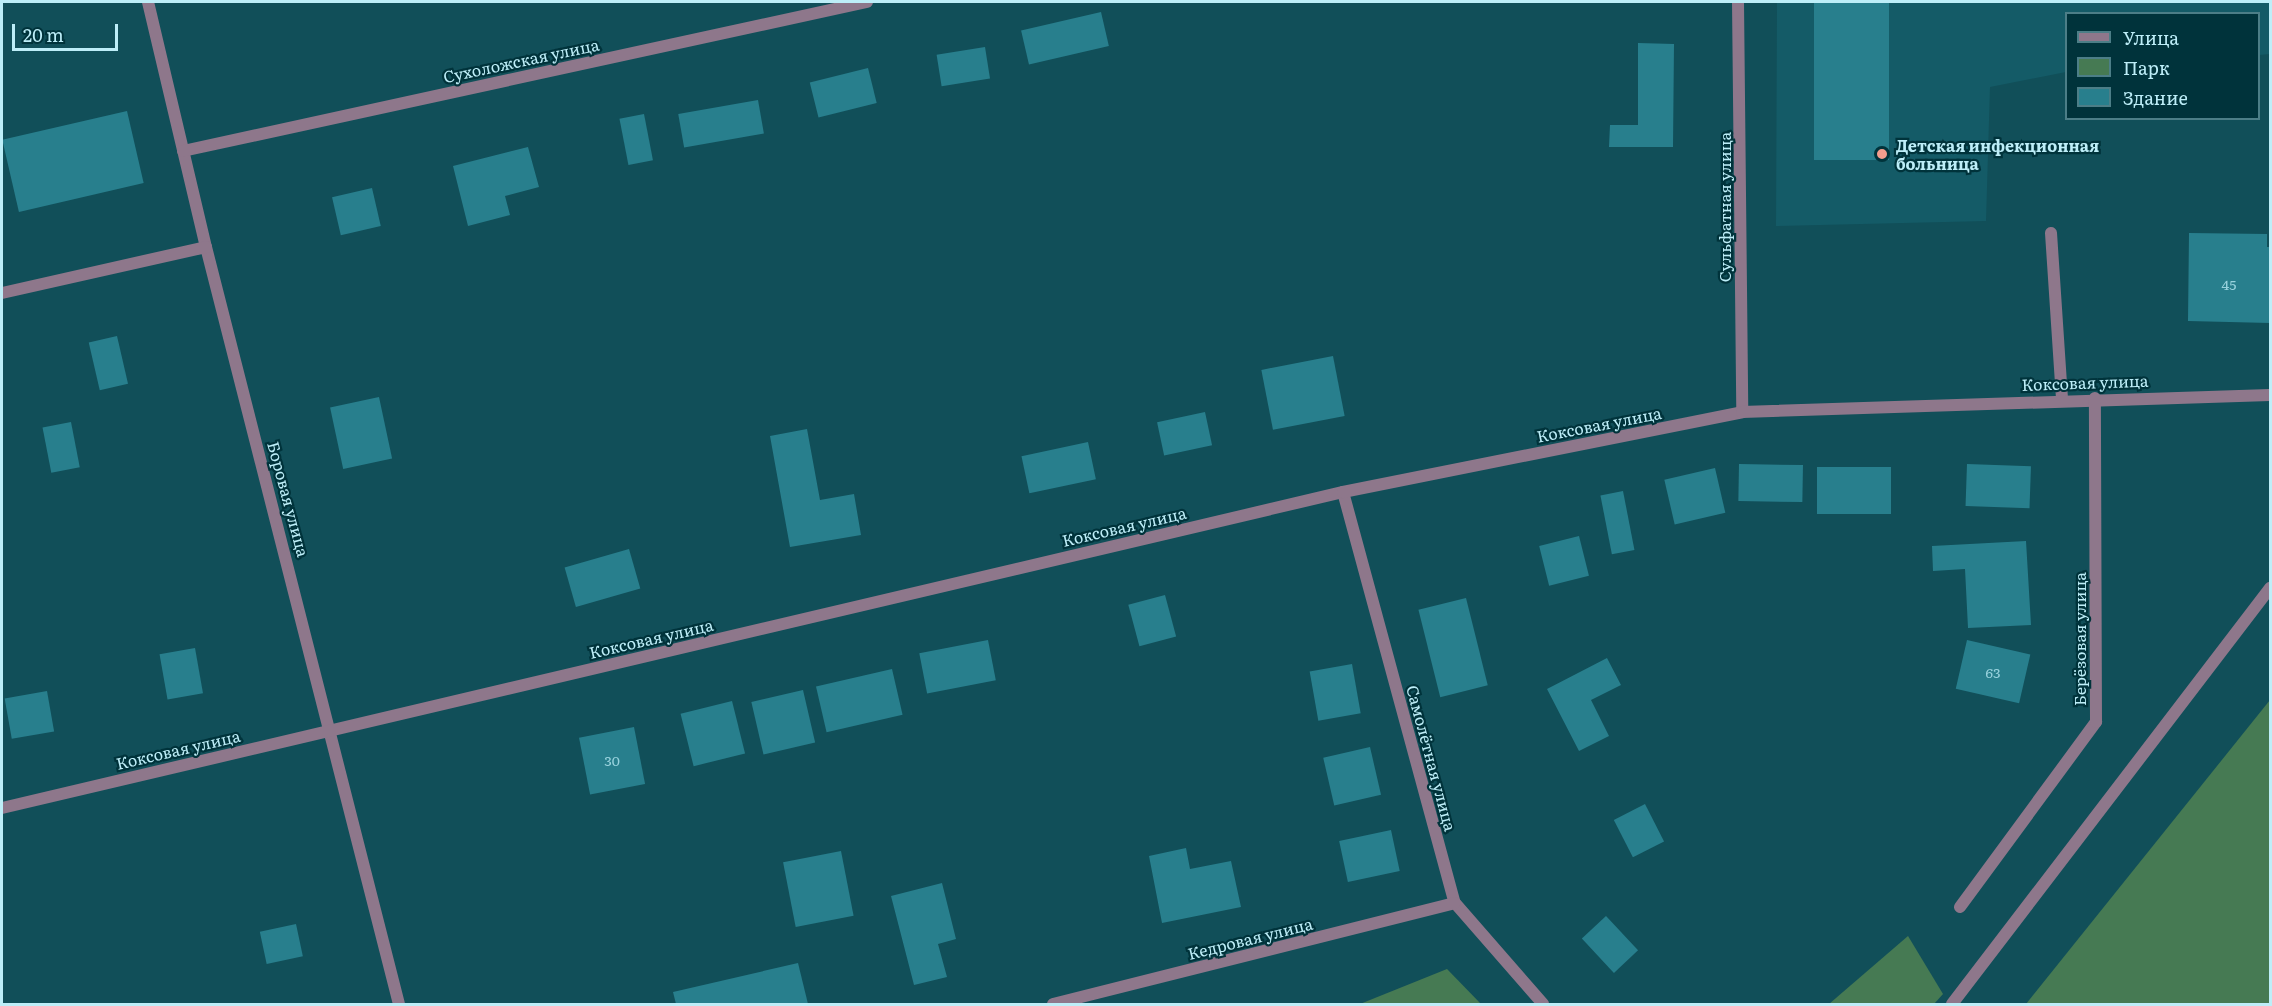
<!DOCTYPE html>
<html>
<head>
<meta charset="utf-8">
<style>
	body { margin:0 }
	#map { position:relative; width:2272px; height:1006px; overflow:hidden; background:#114f59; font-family:Literata,serif }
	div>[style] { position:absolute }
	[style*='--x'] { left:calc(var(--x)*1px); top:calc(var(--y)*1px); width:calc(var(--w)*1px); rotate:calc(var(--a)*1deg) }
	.built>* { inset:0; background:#145b67 }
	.green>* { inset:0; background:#467a53 }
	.building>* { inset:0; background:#287f8d; transform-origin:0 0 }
	.service>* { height:12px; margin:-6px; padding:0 6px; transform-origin:6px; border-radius:6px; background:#8e778b }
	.minor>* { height:12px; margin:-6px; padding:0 6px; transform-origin:6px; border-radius:6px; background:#8e778b }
	.dots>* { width:16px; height:16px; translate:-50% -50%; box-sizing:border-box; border:3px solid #00333b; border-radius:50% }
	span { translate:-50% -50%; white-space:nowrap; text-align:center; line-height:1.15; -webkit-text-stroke:4.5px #00333b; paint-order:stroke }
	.number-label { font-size:14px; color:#98d2dd }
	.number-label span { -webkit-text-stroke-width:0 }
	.street-label { font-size:16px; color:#bdeef8 }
	.poi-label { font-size:16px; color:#bdeef8; font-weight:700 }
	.left { translate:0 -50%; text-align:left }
	.frame { position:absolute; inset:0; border:3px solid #bdeef8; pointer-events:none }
	.legend { position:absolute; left:2065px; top:12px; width:195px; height:108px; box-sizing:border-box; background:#00333b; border:2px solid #4c7e87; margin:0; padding:8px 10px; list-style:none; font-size:18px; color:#bdeef8 }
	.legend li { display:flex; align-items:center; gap:12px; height:30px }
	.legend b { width:30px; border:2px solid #4c7e87 }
	.scale { position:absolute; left:12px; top:24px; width:106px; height:27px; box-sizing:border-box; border:3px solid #bdeef8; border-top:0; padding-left:8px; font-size:18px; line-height:21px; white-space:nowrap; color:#bdeef8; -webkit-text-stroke:4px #00333b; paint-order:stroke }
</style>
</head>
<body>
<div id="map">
	<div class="built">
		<div style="clip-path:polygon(1777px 2px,2270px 2px,2270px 54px,2259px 55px,2258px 14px,2066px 14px,2066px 72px,1990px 87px,1986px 221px,1776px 226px)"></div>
	</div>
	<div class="green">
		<div style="clip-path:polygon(2270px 700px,2270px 1004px,2026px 1004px)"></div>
		<div style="clip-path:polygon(1908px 936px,1943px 994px,1934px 1004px,1829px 1004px)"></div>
		<div style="clip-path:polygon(1447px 969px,1481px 1004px,1360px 1004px)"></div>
	</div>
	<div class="building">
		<div style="left:1814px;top:2px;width:75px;height:158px"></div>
		<div style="left:1101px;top:12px;width:35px;height:82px;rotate:77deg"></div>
		<div style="clip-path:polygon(1638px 43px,1674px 44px,1673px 147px,1609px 147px,1610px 125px,1638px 125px)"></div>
		<div style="left:985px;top:47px;width:32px;height:49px;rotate:81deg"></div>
		<div style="left:868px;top:68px;width:36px;height:60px;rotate:76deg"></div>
		<div style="left:758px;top:100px;width:34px;height:81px;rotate:80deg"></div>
		<div style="left:127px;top:111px;width:74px;height:128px;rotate:77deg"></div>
		<div style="left:644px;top:114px;width:47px;height:25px;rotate:79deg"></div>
		<div style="clip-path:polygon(528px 147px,539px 187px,505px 196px,510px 215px,468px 226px,453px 166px)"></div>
		<div style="left:372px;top:188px;width:39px;height:41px;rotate:77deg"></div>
		<div style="clip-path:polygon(2189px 233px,2267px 234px,2267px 247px,2270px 247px,2270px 323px,2188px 321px)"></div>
		<div style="left:117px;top:336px;width:49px;height:29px;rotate:77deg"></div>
		<div style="left:1333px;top:356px;width:61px;height:73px;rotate:79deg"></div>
		<div style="left:379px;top:397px;width:63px;height:50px;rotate:78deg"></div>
		<div style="left:1205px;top:412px;width:34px;height:49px;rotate:78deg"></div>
		<div style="left:71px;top:422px;width:46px;height:29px;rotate:79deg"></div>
		<div style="clip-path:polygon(807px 429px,820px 500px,854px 494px,861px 535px,790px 547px,770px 436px)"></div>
		<div style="left:1088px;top:442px;width:38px;height:68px;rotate:78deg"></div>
		<div style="left:1739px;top:464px;width:64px;height:37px;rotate:1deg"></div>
		<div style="left:1967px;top:464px;width:64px;height:42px;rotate:2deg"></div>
		<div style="left:1817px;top:467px;width:74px;height:47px"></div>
		<div style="left:1715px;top:468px;width:46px;height:52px;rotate:77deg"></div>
		<div style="left:1623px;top:491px;width:60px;height:23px;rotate:79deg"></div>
		<div style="left:1579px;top:536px;width:41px;height:41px;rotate:76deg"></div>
		<div style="clip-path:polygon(2026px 541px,2031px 625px,1968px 628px,1965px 569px,1933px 571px,1932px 546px)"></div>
		<div style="left:629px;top:549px;width:41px;height:67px;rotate:74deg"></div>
		<div style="left:1165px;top:595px;width:43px;height:38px;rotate:75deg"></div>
		<div style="left:1466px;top:598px;width:90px;height:49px;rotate:76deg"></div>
		<div style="left:988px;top:640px;width:41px;height:70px;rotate:79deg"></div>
		<div style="left:1967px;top:640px;width:65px;height:50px;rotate:13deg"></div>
		<div style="left:195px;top:648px;width:46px;height:36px;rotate:80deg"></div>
		<div style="clip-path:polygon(1607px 658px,1621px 685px,1591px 700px,1609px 736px,1579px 751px,1547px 689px)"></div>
		<div style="left:1352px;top:664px;width:50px;height:43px;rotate:80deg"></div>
		<div style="left:892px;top:669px;width:47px;height:78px;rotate:77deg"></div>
		<div style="left:803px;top:690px;width:54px;height:53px;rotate:77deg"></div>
		<div style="left:47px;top:691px;width:41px;height:43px;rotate:80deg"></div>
		<div style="left:732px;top:701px;width:54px;height:53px;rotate:76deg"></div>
		<div style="left:634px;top:727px;width:58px;height:56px;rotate:79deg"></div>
		<div style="left:1370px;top:747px;width:49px;height:48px;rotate:77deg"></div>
		<div style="left:1645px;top:804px;width:42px;height:35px;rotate:63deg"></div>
		<div style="left:1391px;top:830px;width:42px;height:53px;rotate:78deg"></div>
		<div style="clip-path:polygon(1186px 848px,1190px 869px,1231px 861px,1241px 907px,1162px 923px,1149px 856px)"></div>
		<div style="left:841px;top:851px;width:66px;height:59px;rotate:79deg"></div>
		<div style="clip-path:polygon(942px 883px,956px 939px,938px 944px,947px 977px,914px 985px,891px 896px)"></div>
		<div style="left:1606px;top:916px;width:47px;height:33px;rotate:47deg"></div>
		<div style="left:296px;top:924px;width:33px;height:37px;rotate:78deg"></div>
		<div style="clip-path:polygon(798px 963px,808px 1004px,676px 1004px,673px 992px)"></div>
	</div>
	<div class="service">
		<div style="--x:2051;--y:233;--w:166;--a:86.2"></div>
		<div style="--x:1952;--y:1004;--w:524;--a:-52.6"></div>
	</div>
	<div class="minor">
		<div style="--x:148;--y:2;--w:252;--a:76.7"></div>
		<div style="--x:206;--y:247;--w:781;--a:75.7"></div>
		<div style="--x:1738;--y:2;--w:410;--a:89.4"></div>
		<div style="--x:183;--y:151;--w:700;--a:-12.29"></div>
		<div style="--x:2;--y:293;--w:209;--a:-12.7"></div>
		<div style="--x:1343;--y:492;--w:426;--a:74.8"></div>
		<div style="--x:1455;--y:903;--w:134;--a:48.9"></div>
		<div style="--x:2;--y:808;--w:1378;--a:-13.26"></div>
		<div style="--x:1343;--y:492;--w:407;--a:-11.3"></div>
		<div style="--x:1742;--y:412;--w:528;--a:-1.84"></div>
		<div style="--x:1960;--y:907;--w:230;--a:-53.7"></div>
		<div style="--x:2096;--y:722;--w:324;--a:-90.2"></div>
		<div style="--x:1053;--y:1004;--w:414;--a:-14.1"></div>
	</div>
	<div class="dots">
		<div style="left:1882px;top:154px;background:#f49d8d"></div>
	</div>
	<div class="number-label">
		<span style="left:2229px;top:284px">45</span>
		<span style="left:1993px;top:672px">63</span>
		<span style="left:612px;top:760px">30</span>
	</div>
	<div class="street-label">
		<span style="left:521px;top:60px;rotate:-12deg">Сухоложская улица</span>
		<span style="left:1724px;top:207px;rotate:-90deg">Сульфатная улица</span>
		<span style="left:2085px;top:382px;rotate:-2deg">Коксовая улица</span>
		<span style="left:1599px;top:424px;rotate:-11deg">Коксовая улица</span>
		<span style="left:289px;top:499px;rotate:75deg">Боровая улица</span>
		<span style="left:1124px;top:526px;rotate:-13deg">Коксовая улица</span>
		<span style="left:651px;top:638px;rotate:-13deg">Коксовая улица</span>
		<span style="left:2079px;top:639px;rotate:-90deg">Берёзовая улица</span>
		<span style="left:178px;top:749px;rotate:-13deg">Коксовая улица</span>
		<span style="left:1432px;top:758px;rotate:75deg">Самолётная улица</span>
		<span style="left:1250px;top:938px;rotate:-14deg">Кедровая улица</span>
	</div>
	<div class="poi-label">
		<span class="left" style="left:1896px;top:154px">Детская инфекционная<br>больница</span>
	</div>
	<div class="frame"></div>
	<ul class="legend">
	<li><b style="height:8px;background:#8e778b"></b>Улица</li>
	<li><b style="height:16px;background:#467a53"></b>Парк</li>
	<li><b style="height:16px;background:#287f8d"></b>Здание</li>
	</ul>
	<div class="scale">20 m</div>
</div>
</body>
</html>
